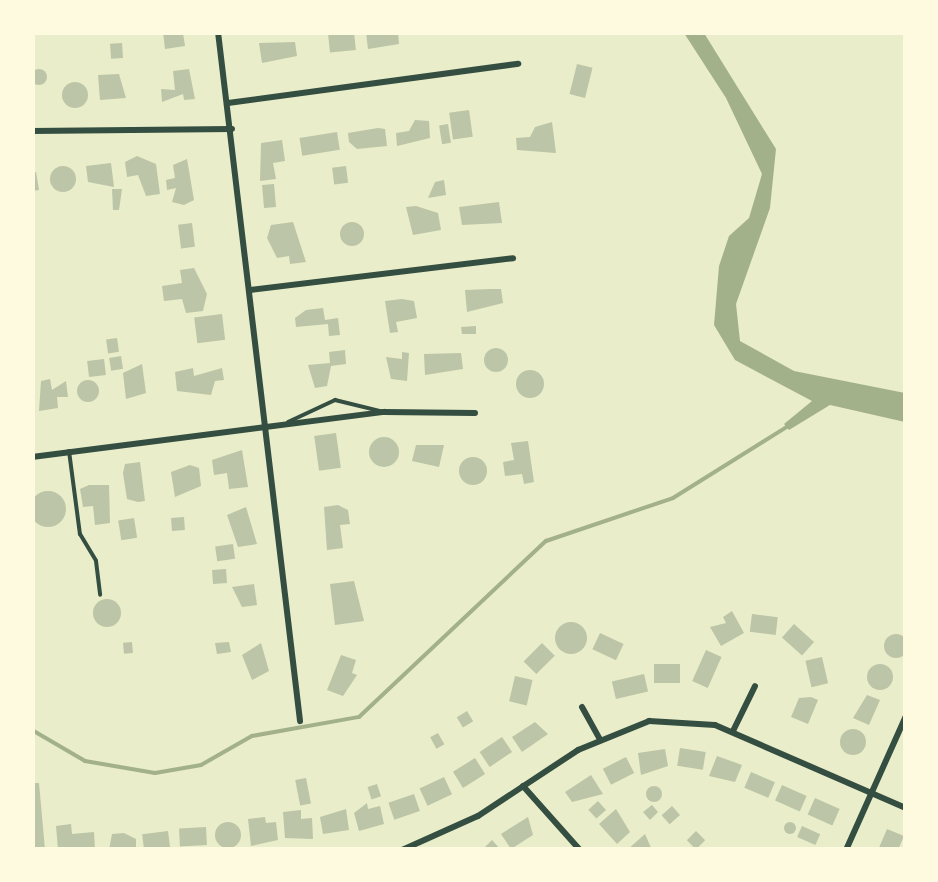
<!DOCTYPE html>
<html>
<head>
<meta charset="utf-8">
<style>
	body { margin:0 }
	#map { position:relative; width:938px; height:882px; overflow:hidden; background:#e9edc9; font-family:Figtree,sans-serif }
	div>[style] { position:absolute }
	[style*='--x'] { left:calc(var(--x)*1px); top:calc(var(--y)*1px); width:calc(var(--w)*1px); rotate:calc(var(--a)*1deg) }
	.water>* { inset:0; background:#a3b18a }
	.stream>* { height:4px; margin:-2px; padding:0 2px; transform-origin:2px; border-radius:2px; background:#a3b18a }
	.building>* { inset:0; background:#bcc5a7; transform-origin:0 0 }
	.round { border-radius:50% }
	.service>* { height:4px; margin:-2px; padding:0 2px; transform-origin:2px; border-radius:2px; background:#344e41 }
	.minor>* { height:6px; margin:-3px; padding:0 3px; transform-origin:3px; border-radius:3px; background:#344e41 }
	span { translate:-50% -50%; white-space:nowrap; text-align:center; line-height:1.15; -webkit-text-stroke:10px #fefae0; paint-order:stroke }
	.frame { position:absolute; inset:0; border:35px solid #fefae0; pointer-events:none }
</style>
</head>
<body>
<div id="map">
	<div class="water">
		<div style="clip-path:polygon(684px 33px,704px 33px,776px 149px,770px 208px,736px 304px,740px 341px,794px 371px,905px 393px,905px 422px,830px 405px,789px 430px,784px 424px,812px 401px,735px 360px,714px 325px,719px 266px,729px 236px,749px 218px,762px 174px,726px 98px)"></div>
	</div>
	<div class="stream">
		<div style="--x:32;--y:730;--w:61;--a:30.3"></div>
		<div style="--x:85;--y:761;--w:71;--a:9.7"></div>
		<div style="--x:155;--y:773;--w:47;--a:-9.9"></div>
		<div style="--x:201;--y:765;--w:59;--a:-29.6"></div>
		<div style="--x:252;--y:736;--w:109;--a:-10.1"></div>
		<div style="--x:359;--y:717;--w:257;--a:-43.3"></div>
		<div style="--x:546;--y:541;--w:134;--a:-18.7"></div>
		<div style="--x:673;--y:498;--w:138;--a:-32"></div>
	</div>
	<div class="building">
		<div style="clip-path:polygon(163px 32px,183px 33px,185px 46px,165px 49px)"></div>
		<div style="left:354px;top:32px;width:18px;height:26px;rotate:84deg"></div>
		<div style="clip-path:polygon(366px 32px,398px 32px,399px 44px,368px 49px)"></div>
		<div style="clip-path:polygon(295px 42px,297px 56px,262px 63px,259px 43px)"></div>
		<div style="left:122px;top:43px;width:15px;height:12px;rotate:86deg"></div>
		<div style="left:577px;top:64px;width:16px;height:31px;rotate:14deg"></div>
		<div class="round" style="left:31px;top:69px;width:16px;height:16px"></div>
		<div style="clip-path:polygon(189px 69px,195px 99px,184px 100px,183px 94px,162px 102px,161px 89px,175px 90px,173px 71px)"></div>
		<div style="clip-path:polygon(119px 74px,126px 98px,100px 100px,98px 75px)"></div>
		<div class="round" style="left:62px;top:82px;width:26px;height:26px"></div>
		<div style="left:469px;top:110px;width:27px;height:20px;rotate:82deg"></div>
		<div style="clip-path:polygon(415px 120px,429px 121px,430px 138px,397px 146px,396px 133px,409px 131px)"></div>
		<div style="clip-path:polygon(552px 122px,556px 153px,517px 150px,516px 138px,530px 137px,535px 127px)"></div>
		<div style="left:448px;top:124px;width:19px;height:9px;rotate:81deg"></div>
		<div style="clip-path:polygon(378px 128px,385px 129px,387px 146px,357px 149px,349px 142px,348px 133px)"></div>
		<div style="left:337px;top:132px;width:18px;height:38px;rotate:81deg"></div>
		<div style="clip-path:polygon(282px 140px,285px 161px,273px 163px,276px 179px,260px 181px,261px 143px)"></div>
		<div style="clip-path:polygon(137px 156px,156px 164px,160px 194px,146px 196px,138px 175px,127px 177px,125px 162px)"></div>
		<div style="clip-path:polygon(187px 159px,194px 200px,184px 205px,172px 202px,176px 188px,167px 190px,166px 180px,175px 178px,173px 165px)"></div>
		<div style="clip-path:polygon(111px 163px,114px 187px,88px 182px,86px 166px)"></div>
		<div class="round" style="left:50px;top:166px;width:26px;height:26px"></div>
		<div style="left:346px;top:166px;width:17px;height:14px;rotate:83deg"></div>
		<div style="clip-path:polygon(36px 172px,39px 190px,32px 191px,32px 173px)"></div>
		<div style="clip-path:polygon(444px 180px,446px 195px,428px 198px,435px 182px)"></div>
		<div style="left:274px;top:184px;width:23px;height:12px;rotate:85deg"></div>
		<div style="clip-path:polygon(112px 189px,122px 189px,119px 210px,113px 210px)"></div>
		<div style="clip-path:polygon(499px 202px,502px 223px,462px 225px,459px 207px)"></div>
		<div style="clip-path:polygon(416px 206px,438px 213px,441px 230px,413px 235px,406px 207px)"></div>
		<div class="round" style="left:340px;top:222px;width:24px;height:24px"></div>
		<div style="clip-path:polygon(293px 222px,306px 262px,290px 264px,289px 256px,277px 258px,267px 238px,271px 225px)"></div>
		<div style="left:192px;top:223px;width:24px;height:14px;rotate:83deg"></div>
		<div style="clip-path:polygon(194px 268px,207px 294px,203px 311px,186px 313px,182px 299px,164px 301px,162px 286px,182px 283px,180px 270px)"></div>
		<div style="clip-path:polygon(490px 289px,501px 289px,503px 303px,467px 312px,465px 290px)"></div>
		<div style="clip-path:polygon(402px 299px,414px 301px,417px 318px,396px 322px,398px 332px,390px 333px,385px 301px)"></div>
		<div style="clip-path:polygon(323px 308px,325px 320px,338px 318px,340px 335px,329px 336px,328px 324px,296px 327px,295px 318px,306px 310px)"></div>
		<div style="left:222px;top:314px;width:26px;height:28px;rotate:83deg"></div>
		<div style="clip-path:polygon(476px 326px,476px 334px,462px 334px,461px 327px)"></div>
		<div style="left:117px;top:338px;width:14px;height:11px;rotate:82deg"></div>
		<div class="round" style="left:484px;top:348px;width:24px;height:24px"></div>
		<div style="clip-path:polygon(345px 350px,346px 364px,331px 366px,327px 386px,315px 388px,308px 365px,330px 363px,329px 352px)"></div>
		<div style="clip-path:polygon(402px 352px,409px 353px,407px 381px,391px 379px,386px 357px,402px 359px)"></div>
		<div style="clip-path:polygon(461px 353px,463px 369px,425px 375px,424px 354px)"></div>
		<div style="left:121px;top:356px;width:13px;height:12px;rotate:81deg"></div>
		<div style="left:104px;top:359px;width:16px;height:17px;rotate:83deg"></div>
		<div style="clip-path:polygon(142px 364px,146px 393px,126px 399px,123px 373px)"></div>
		<div style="clip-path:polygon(193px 368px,194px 376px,222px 368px,224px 380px,215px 381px,211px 395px,177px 391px,175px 372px)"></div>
		<div class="round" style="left:516px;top:370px;width:28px;height:28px"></div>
		<div style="clip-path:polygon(50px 379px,52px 390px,66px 381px,68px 397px,57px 397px,58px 408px,39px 411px,41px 381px)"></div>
		<div class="round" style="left:77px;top:380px;width:22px;height:22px"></div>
		<div style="left:336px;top:433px;width:35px;height:22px;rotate:82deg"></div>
		<div class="round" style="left:369px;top:437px;width:30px;height:30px"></div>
		<div style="clip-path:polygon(528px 441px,534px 482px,524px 484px,522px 474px,505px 476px,503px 462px,514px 460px,511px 443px)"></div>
		<div style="clip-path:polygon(416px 445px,444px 445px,439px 467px,412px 461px)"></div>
		<div style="clip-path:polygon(242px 450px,248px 487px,229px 489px,227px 473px,214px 475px,212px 460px)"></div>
		<div class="round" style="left:459px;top:457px;width:28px;height:28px"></div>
		<div style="clip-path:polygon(140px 462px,145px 501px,138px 502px,127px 499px,123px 473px,125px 464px)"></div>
		<div style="clip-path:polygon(190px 465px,199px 468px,201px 486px,175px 497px,171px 472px)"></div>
		<div style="clip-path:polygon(89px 485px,109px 485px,110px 523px,95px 525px,93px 506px,83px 507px,80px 489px)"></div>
		<div class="round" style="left:30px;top:491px;width:36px;height:36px"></div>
		<div style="clip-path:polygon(338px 505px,348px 510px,350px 524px,340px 525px,343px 548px,327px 550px,324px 507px)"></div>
		<div style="clip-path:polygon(246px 507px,257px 544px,238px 547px,227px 515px)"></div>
		<div style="left:184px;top:517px;width:13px;height:13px;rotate:86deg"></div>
		<div style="left:134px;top:518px;width:20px;height:16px;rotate:81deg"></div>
		<div style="left:233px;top:544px;width:15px;height:18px;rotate:82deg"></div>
		<div style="left:226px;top:569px;width:14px;height:14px;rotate:86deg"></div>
		<div style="clip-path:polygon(354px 581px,364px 621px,335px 625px,330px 584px)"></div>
		<div style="clip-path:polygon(254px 584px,257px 605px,242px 607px,232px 587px)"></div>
		<div class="round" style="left:93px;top:599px;width:28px;height:28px"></div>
		<div style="clip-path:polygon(732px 611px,744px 633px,721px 646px,710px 627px,726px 623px,723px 617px)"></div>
		<div style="left:752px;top:614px;width:26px;height:18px;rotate:7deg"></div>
		<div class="round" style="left:555px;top:622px;width:32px;height:32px"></div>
		<div style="left:794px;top:624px;width:27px;height:18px;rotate:42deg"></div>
		<div style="left:600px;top:633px;width:26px;height:18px;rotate:25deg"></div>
		<div class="round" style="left:884px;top:634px;width:24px;height:24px"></div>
		<div style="left:132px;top:642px;width:11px;height:9px;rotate:85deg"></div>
		<div style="clip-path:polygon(229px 642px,231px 652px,217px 654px,215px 643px)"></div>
		<div style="clip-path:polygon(261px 643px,269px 671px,252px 680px,242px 655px)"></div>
		<div style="left:542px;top:643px;width:18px;height:26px;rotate:45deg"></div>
		<div style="left:706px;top:650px;width:17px;height:34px;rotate:24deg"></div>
		<div style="clip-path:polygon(341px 655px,356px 660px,352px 673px,357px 675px,343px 696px,327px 690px)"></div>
		<div style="left:822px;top:657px;width:27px;height:17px;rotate:77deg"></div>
		<div class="round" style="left:867px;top:664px;width:26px;height:26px"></div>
		<div style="left:654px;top:664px;width:26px;height:19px"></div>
		<div style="left:644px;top:674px;width:18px;height:33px;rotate:77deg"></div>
		<div style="left:515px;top:676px;width:18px;height:26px;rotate:13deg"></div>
		<div style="clip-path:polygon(867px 695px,880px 700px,869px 725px,853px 718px)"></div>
		<div style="clip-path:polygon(811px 697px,818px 700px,808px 724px,791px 717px,799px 698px)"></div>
		<div style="left:467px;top:711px;width:12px;height:12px;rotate:59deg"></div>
		<div style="clip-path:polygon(535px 722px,548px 734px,522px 752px,512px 737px)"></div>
		<div class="round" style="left:840px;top:729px;width:26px;height:26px"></div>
		<div style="left:438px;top:733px;width:13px;height:9px;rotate:61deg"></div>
		<div style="left:502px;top:737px;width:18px;height:27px;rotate:56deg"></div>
		<div style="left:680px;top:748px;width:26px;height:18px;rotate:9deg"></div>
		<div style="clip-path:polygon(665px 749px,668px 766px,641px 775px,638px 753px)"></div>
		<div style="clip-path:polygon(717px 756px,742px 765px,735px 782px,709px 776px)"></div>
		<div style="left:626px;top:757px;width:18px;height:26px;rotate:63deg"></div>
		<div style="left:475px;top:758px;width:19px;height:26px;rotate:58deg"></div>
		<div style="left:751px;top:772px;width:26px;height:17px;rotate:23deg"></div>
		<div style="clip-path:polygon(591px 775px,603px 794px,572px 802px,565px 792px)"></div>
		<div style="left:444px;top:777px;width:19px;height:27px;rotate:65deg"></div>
		<div style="left:306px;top:778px;width:26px;height:11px;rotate:79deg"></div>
		<div style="clip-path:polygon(32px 783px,39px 783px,45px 850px,32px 850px)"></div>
		<div style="left:377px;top:784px;width:13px;height:10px;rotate:72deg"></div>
		<div style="left:782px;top:785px;width:27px;height:17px;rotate:24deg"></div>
		<div class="round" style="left:646px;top:786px;width:16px;height:16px"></div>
		<div style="left:414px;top:794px;width:18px;height:27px;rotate:71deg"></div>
		<div style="left:815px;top:798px;width:27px;height:18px;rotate:24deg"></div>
		<div style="left:598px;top:801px;width:12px;height:13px;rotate:48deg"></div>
		<div style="clip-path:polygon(367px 803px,368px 809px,380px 806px,384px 824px,359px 831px,354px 813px)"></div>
		<div style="clip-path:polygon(652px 805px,658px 812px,650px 820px,643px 812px)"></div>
		<div style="left:672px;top:806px;width:12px;height:14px;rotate:48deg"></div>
		<div style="clip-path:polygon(346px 809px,349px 830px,323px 834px,320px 817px)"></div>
		<div style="clip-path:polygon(616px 809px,630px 832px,617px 844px,599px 824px)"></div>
		<div style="clip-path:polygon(301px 810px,301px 819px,312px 818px,313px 839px,285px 838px,283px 812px)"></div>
		<div style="clip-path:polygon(265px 817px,266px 823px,276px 822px,278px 840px,251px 846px,248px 819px)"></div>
		<div style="clip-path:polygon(528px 817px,533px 835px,511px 849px,501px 834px)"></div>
		<div class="round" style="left:784px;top:822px;width:12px;height:12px"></div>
		<div class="round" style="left:215px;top:822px;width:26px;height:26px"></div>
		<div style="clip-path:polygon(71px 824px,72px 834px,94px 832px,95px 850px,58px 850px,56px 826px)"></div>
		<div style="left:802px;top:826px;width:20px;height:12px;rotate:24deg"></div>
		<div style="left:206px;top:827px;width:18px;height:27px;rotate:87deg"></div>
		<div style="clip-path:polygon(887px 829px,904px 836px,898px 850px,878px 850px)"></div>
		<div style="left:168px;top:831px;width:17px;height:26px;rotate:83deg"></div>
		<div style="left:696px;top:831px;width:13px;height:13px;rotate:45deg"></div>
		<div style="clip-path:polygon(124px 833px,136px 839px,136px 850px,109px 850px,112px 834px)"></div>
		<div style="clip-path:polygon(645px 834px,652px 850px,627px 850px)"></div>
		<div style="clip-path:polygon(492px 840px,501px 850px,482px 850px)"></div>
	</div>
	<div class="service">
		<div style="--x:288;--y:422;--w:52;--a:-25.1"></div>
		<div style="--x:335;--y:400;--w:50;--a:13.8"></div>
		<div style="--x:69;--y:451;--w:84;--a:82.5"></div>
		<div style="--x:80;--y:534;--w:31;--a:59"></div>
		<div style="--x:96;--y:561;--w:34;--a:83"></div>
	</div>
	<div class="minor">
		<div style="--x:218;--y:32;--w:694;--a:83.21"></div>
		<div style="--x:228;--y:103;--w:293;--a:-7.7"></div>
		<div style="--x:32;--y:131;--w:200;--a:-0.6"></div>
		<div style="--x:250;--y:290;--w:265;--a:-6.9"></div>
		<div style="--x:32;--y:457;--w:355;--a:-7.3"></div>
		<div style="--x:384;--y:412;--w:91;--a:0.6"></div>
		<div style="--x:582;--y:707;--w:37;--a:61"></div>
		<div style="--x:733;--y:731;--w:50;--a:-63.9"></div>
		<div style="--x:523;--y:786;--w:86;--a:48.3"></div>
		<div style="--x:402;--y:850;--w:83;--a:-24.1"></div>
		<div style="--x:478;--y:816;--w:120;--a:-33.4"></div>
		<div style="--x:578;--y:750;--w:77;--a:-22.2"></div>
		<div style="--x:649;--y:721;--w:66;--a:3.5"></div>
		<div style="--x:715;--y:725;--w:208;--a:23.5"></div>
		<div style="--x:846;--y:850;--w:147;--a:-65.9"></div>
	</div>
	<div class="frame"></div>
</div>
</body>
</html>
